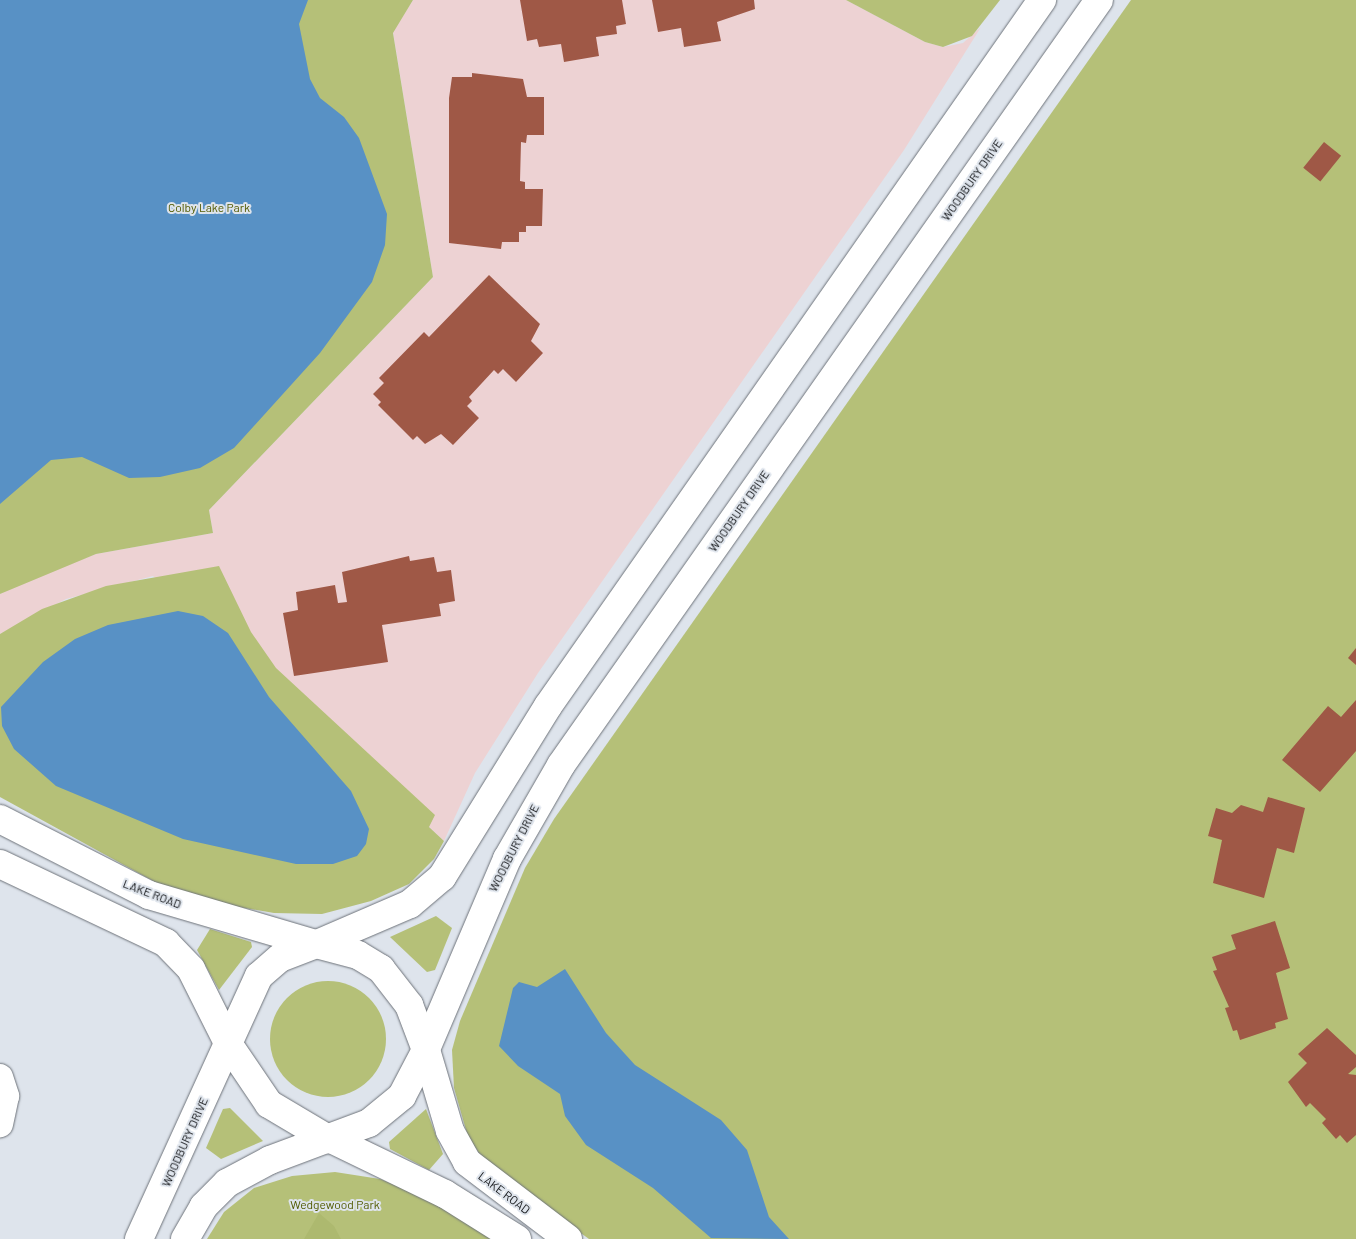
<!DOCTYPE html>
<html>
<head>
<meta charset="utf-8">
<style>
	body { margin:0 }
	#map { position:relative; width:1356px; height:1239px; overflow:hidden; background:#dee4ec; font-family:Barlow,sans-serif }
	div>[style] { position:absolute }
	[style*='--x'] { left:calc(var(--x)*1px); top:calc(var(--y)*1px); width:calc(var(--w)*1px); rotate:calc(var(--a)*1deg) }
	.commercial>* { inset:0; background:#edd2d3 }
	.green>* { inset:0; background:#b5c078 }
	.round { border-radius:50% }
	.forest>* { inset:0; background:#adb96f }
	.water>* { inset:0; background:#5891c5 }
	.building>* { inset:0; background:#9f5846; transform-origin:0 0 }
	.roads { filter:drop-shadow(0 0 1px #6d7279) drop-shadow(0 0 1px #6d7279) }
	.minor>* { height:26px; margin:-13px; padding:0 13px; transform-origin:13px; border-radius:13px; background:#fff }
	.tertiary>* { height:28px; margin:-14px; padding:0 14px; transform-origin:14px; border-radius:14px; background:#fff }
	.secondary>* { height:28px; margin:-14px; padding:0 14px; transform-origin:14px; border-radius:14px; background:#fff }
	span { translate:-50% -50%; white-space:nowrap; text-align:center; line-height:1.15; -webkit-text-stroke:4px #dee4ec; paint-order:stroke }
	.street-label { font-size:12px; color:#121417 }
	.park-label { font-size:12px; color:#525b00 }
</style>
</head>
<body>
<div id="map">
	<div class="commercial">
		<div style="clip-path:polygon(413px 0,846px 0,925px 42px,943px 47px,963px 43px,981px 27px,904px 150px,538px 673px,475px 773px,444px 841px,276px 682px,153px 576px,66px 599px,0 634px,0 594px,20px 583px,96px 554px,213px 533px,209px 510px,433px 277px,393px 32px)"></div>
	</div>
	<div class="green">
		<div style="clip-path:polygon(0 0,413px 0,393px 33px,433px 277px,209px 510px,213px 533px,96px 554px,0 594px)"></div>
		<div style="clip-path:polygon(846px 0,1000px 0,972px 36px,943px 47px,925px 42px)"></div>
		<div style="clip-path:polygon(1131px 0,1356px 0,1356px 1239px,589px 1239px,488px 1166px,468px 1137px,454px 1088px,452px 1050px,460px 1021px,525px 868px,554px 819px)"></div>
		<div style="clip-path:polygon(219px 566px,251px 632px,276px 668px,435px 815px,429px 827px,444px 841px,434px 859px,409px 884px,371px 901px,322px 914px,274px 913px,227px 905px,164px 887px,0 797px,0 634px,42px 609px,106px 586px)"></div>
		<div style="clip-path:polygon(436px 916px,452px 928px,435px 970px,427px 972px,390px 937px)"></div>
		<div style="clip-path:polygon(210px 929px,251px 942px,252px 947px,219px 990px,197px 950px)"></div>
		<div class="round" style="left:270px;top:981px;width:116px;height:116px"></div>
		<div style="clip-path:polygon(230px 1108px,263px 1141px,221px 1159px,206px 1148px,223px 1109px)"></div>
		<div style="clip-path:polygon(426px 1109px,443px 1154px,429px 1170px,390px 1149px,389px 1142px)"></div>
		<div style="clip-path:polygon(335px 1172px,380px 1179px,416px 1193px,497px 1239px,207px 1239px,224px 1212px,254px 1188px,292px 1176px)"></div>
	</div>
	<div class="forest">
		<div style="clip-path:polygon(319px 1213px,334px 1226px,341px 1239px,304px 1239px)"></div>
	</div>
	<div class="water">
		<div style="clip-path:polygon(0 0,308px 0,299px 24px,310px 79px,320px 98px,344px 117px,359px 138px,387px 214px,385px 245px,372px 282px,320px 353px,234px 448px,200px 468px,160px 477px,129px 478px,82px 457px,51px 460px,0 504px)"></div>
		<div style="clip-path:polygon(178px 611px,203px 616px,228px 633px,269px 697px,351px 791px,369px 829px,366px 844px,357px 856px,333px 864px,296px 864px,183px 839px,56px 786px,14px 749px,2px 726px,1px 707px,43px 662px,75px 639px,108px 625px)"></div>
		<div style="clip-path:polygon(565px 969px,606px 1033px,635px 1065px,721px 1120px,747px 1150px,769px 1217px,789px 1239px,711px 1238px,653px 1188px,586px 1145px,565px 1116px,560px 1094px,518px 1066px,499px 1046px,513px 988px,519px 982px,537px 987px)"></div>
	</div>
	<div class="building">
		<div style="clip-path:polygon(520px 0,622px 0,626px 24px,616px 26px,617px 34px,596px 37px,599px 56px,564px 62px,561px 44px,539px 47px,537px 39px,527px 41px)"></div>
		<div style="clip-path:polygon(652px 0,754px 0,755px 9px,717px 22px,721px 41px,684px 47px,681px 28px,658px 32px)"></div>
		<div style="clip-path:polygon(472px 73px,523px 79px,527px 97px,544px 97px,544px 135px,527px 135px,526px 143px,521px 142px,520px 181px,525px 182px,525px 189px,543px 189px,542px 226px,526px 226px,526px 232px,519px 232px,519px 242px,502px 242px,501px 249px,449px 243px,449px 98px,452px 77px,472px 77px)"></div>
		<div style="left:1324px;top:142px;width:22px;height:33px;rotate:39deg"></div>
		<div style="clip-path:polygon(489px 275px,540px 324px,531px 341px,543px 353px,516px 382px,503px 369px,498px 374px,494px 370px,469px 397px,472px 401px,467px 406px,479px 418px,453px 445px,441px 434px,425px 444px,417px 436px,413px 440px,378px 405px,381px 402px,373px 394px,384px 383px,379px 378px,424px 332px,429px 337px)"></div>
		<div style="clip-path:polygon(409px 556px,410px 561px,434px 557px,437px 572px,451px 570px,455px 601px,439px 604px,441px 616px,382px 625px,388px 662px,294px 676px,283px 613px,298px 610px,296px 592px,335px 585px,338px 603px,347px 602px,342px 572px)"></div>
		<div style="clip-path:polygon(1356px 648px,1356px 665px,1348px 658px)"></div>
		<div style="clip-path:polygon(1356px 700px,1356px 751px,1320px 792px,1282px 760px,1328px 706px,1341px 717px)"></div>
		<div style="clip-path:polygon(1268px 797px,1305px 808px,1294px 853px,1277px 848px,1264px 898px,1213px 883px,1222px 840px,1208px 836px,1216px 808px,1232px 813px,1241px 805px,1263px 812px)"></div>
		<div style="clip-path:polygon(1275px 921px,1290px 968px,1276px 973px,1288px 1019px,1275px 1023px,1276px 1028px,1240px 1040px,1237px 1030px,1233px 1031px,1225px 1008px,1229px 1007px,1213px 971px,1217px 970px,1212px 957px,1236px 949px,1231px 935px)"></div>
		<div style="clip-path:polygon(1327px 1028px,1356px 1055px,1356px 1067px,1348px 1074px,1356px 1075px,1356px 1135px,1347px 1143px,1340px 1135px,1336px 1139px,1322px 1123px,1326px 1119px,1310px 1103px,1306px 1107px,1288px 1082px,1307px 1063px,1298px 1054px)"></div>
	</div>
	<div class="roads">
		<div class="minor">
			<div style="--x:0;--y:1077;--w:20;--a:72"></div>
			<div style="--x:6;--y:1096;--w:29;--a:102"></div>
		</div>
		<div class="tertiary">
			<div style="--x:0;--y:819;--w:167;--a:27"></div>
			<div style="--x:149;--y:895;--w:174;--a:16.4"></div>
			<div style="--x:0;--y:864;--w:184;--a:25.4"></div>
			<div style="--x:166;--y:943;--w:36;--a:46"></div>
			<div style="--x:191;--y:969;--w:80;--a:63.4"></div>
			<div style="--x:426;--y:1050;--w:84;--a:73.5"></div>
			<div style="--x:450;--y:1131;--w:35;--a:61"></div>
			<div style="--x:467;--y:1162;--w:127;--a:37.3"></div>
			<div style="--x:329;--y:1138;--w:129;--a:25.8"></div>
			<div style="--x:445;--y:1194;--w:85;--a:32"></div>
		</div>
		<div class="secondary">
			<div style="--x:317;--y:944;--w:101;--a:-23.3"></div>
			<div style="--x:410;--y:904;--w:42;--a:-40.2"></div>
			<div style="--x:442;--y:877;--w:201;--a:-58.2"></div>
			<div style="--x:548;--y:706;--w:862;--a:-55.02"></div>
			<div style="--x:227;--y:1042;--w:75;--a:55.9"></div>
			<div style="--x:269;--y:1104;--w:69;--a:30.7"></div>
			<div style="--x:426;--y:1049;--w:207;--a:-66.9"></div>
			<div style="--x:507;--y:859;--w:108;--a:-60.1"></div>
			<div style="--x:561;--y:765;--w:935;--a:-54.88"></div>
			<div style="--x:139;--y:1239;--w:289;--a:-65.5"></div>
			<div style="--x:259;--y:976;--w:28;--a:-41"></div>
			<div style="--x:280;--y:958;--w:39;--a:-21"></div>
			<div style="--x:316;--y:944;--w:43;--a:14.7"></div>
			<div style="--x:358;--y:955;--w:27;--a:31"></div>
			<div style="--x:381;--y:969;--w:46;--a:52.1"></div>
			<div style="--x:409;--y:1005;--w:48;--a:69.3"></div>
			<div style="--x:426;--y:1050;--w:52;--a:117.6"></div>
			<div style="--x:402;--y:1096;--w:43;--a:140.7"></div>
			<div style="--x:369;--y:1123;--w:106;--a:159.5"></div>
			<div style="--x:270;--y:1160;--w:49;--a:151.9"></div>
			<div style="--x:227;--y:1183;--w:33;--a:135"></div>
			<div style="--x:204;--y:1206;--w:38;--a:120"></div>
		</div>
	</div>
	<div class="street-label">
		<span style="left:972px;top:180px;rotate:-55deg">WOODBURY DRIVE</span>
		<span style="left:739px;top:511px;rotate:-55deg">WOODBURY DRIVE</span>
		<span style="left:514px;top:848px;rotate:-63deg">WOODBURY DRIVE</span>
		<span style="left:152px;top:894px;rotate:21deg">LAKE ROAD</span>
		<span style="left:185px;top:1142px;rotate:-66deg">WOODBURY DRIVE</span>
		<span style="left:504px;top:1193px;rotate:37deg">LAKE ROAD</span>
	</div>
	<div class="park-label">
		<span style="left:209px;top:208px">Colby Lake Park</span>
		<span style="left:335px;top:1205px">Wedgewood Park</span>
	</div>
</div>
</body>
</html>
